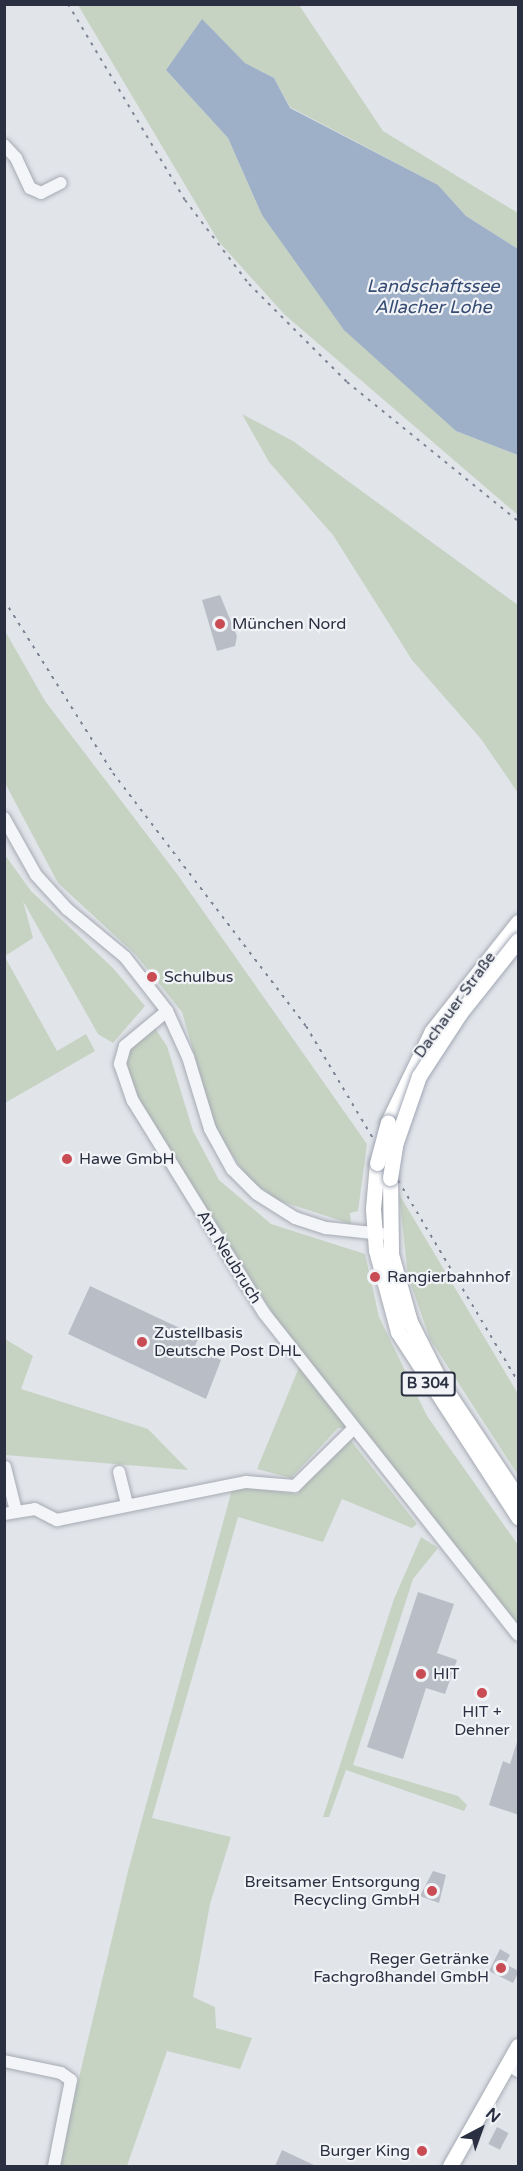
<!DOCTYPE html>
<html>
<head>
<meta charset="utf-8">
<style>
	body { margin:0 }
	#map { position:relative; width:523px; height:2171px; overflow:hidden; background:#e1e4e9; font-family:"Varela Round",sans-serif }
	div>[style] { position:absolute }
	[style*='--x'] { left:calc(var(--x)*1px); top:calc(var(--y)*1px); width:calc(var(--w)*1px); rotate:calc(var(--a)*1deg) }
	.green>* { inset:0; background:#c6d3c3 }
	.water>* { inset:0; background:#9eafc8 }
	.building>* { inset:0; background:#b9bdc6; transform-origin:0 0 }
	.roads { filter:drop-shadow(0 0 2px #a6aab3) drop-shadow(0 0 2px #a6aab3) }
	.minor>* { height:12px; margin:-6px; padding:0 6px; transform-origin:6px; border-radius:6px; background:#f4f5f8 }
	.major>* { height:15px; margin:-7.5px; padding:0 7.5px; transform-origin:7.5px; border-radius:7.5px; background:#fff }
	.rail>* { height:2px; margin-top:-1px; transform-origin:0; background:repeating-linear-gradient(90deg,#7b8292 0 3px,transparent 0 9px) }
	.bridges { filter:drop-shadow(0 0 2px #a1a7b5) drop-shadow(0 0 2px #a1a7b5) }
	.major-bridge>* { height:15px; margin:-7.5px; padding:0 7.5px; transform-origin:7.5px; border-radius:7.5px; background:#fff }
	.dots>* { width:16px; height:16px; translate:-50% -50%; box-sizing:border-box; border:3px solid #f1f3f7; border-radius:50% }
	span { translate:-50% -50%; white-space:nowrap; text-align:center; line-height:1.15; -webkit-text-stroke:4.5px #f1f3f7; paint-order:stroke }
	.shield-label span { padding:2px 4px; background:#f1f3f7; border:2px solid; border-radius:4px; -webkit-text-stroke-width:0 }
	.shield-label { font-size:15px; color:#2a3041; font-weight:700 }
	.poi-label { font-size:16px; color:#2a3041 }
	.left { translate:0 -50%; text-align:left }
	.right { translate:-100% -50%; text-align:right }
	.street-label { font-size:16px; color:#2a3041 }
	.water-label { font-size:18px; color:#364c73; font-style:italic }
	.frame { position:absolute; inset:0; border:6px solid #2a3041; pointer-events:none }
	.north { position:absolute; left:451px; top:2099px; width:60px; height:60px; -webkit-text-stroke:4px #f1f3f7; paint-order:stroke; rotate:41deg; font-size:16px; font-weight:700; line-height:24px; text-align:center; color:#2a3041 }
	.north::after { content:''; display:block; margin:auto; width:21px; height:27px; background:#2a3041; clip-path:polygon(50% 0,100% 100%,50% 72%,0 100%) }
</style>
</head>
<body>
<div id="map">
	<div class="green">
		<div style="clip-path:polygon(78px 5px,299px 5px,383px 131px,518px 213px,518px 249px,466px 216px,438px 185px,290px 107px,274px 78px,245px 63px,202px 20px,166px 70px,228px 138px,262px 215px,456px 431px,518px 455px,518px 515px,285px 315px,219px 242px)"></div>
		<div style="clip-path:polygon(242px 414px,293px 441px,518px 605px,518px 793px,481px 739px,412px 660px,333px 535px,269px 462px)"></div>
		<div style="clip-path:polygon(5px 631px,45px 701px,177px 874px,367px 1144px,358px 1211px,350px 1213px,351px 1224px,277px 1200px,247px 1177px,216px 1130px,182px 1012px,136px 955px,58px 883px,5px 783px)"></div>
		<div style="clip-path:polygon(5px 855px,31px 891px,113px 968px,145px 1006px,113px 1043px,98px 1034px,23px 901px,33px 938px,5px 956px)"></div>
		<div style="clip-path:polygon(5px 957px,57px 1051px,86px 1034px,95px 1051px,5px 1103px)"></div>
		<div style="clip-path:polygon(154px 1027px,167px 1046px,193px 1131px,219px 1180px,271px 1224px,365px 1254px,379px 1317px,427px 1416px,518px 1545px,518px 1627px,358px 1428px,338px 1428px,291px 1478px,257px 1469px,302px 1360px,138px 1099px,126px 1065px,128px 1049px)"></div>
		<div style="clip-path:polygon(399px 1194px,518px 1394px,518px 1475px,430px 1339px,408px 1276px)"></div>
		<div style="clip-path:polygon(5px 1339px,33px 1356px,21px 1389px,148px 1429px,188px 1470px,5px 1455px)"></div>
		<div style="clip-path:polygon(348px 1437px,417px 1524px,412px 1528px,342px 1499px,323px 1542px,238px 1517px,152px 1818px,231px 1837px,210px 1904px,193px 1997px,215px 2007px,216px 2028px,252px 2038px,240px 2069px,167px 2051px,127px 2166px,58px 2166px,128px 1871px,233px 1486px,297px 1494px)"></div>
		<div style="clip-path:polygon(421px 1537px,438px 1548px,413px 1579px,353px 1765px,458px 1796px,467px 1805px,464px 1811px,346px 1770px,329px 1817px,323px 1817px,394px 1599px)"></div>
	</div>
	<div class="water">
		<div style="clip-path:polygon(202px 19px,245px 63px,274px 78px,290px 108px,438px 185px,466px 216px,518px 249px,518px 455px,456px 431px,344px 330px,262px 215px,228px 138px,166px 70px)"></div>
	</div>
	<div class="building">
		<div style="clip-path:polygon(220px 595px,237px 636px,235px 646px,217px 651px,202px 600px)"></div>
		<div style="clip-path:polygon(90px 1286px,199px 1337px,194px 1348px,221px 1360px,206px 1399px,68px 1334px)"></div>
		<div style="clip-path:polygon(418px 1592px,454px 1604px,437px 1653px,457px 1660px,445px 1694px,426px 1688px,403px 1759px,367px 1747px)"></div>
		<div style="clip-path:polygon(517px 1742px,519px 1743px,519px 1815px,489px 1805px,503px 1761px,510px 1764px)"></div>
		<div style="clip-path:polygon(433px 1871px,446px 1875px,439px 1903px,420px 1896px)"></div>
		<div style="clip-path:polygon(500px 1949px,510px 1955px,505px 1964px,519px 1971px,513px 1983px,489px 1971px)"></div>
		<div style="left:497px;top:2127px;width:13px;height:19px;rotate:27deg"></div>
		<div style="clip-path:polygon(282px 2150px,316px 2166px,275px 2166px)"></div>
	</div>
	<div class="roads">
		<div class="minor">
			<div style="--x:4;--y:145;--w:18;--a:47"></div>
			<div style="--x:16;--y:158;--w:33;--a:65"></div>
			<div style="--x:30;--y:188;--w:12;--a:24"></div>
			<div style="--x:41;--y:193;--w:22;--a:-27"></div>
			<div style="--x:4;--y:818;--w:65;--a:60.7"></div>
			<div style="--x:36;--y:875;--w:46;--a:47.6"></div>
			<div style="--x:67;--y:909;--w:75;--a:39.6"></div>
			<div style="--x:125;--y:957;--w:68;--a:52.1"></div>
			<div style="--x:167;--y:1011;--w:51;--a:65.5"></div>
			<div style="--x:188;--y:1057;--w:75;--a:73"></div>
			<div style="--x:210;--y:1129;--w:46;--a:61.2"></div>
			<div style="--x:232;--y:1169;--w:35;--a:45"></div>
			<div style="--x:257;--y:1194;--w:45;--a:32.3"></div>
			<div style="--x:295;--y:1218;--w:33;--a:18"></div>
			<div style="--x:326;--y:1228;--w:56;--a:6.1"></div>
			<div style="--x:167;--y:1011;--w:55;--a:140.2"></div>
			<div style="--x:125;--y:1046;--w:19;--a:106"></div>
			<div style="--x:120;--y:1064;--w:39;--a:71"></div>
			<div style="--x:133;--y:1101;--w:249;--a:58.3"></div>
			<div style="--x:264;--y:1313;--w:410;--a:51.7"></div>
			<div style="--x:5;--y:1467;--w:45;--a:76"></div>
			<div style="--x:119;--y:1472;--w:34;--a:76"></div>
			<div style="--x:4;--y:1514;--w:31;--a:-9"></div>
			<div style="--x:35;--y:1509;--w:25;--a:27"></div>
			<div style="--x:57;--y:1520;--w:193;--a:-11.4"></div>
			<div style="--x:246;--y:1482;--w:49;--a:4.7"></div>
			<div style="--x:295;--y:1486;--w:81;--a:-44.5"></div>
			<div style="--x:4;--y:2061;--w:58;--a:11.9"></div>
			<div style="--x:61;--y:2073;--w:12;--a:35"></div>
			<div style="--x:71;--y:2080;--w:88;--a:101.2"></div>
			<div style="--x:508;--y:2065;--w:12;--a:31"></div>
		</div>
		<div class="major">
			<div style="--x:388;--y:1122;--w:101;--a:-64.2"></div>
			<div style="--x:432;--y:1031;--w:139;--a:-51.7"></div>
			<div style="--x:377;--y:1163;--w:46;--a:95"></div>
			<div style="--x:373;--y:1209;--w:41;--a:85.8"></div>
			<div style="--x:376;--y:1250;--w:85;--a:75"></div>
			<div style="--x:398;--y:1332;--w:221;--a:57"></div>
			<div style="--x:390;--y:1178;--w:76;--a:89.2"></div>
			<div style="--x:391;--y:1254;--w:71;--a:74.4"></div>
			<div style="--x:410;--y:1322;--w:68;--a:63.1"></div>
			<div style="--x:441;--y:1383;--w:138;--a:56.2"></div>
			<div style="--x:450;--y:2166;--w:138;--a:-60.5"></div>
		</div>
	</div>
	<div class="rail">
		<div style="--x:68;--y:4;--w:228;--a:59.2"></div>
		<div style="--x:185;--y:200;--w:106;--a:52.7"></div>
		<div style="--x:249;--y:284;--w:139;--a:45"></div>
		<div style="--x:347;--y:382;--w:220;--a:39.1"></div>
		<div style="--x:4;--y:600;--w:204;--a:57.8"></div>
		<div style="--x:113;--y:773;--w:318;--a:52.7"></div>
		<div style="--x:306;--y:1026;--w:413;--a:59.2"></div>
	</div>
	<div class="bridges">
		<div class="major-bridge">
			<div style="--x:377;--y:1163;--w:42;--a:-75"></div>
			<div style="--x:390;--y:1178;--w:36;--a:-81"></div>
			<div style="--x:396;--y:1142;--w:70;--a:-70.8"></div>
			<div style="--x:419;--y:1076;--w:75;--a:-56.9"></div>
			<div style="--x:460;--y:1013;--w:93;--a:-51.5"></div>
		</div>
	</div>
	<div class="dots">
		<div style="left:220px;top:624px;background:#c94b54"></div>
		<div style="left:152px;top:977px;background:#c94b54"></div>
		<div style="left:67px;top:1159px;background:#c94b54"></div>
		<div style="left:375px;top:1277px;background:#c94b54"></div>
		<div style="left:142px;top:1342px;background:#c94b54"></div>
		<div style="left:421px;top:1674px;background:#c94b54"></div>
		<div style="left:482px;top:1693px;background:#c94b54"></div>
		<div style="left:432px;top:1891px;background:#c94b54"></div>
		<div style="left:501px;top:1968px;background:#c94b54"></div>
		<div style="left:422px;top:2151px;background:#c94b54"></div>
	</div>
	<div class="shield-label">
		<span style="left:428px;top:1384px">B 304</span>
	</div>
	<div class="poi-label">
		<span class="left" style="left:232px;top:624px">München Nord</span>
		<span class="left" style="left:164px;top:977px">Schulbus</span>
		<span class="left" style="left:79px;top:1159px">Hawe GmbH</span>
		<span class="left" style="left:387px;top:1277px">Rangierbahnhof</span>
		<span class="left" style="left:154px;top:1342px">Zustellbasis<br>Deutsche Post DHL</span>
		<span class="left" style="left:433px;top:1674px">HIT</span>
		<span style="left:482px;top:1721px">HIT +<br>Dehner</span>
		<span class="right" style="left:420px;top:1891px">Breitsamer Entsorgung<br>Recycling GmbH</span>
		<span class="right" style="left:489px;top:1968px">Reger Getränke<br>Fachgroßhandel GmbH</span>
		<span class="right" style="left:410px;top:2151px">Burger King</span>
	</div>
	<div class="street-label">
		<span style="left:455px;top:1005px;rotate:-54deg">Dachauer Straße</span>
		<span style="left:229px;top:1257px;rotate:58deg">Am Neubruch</span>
	</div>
	<div class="water-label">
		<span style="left:433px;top:297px">Landschaftssee<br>Allacher Lohe</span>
	</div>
	<div class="frame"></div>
	<div class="north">N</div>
</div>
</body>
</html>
